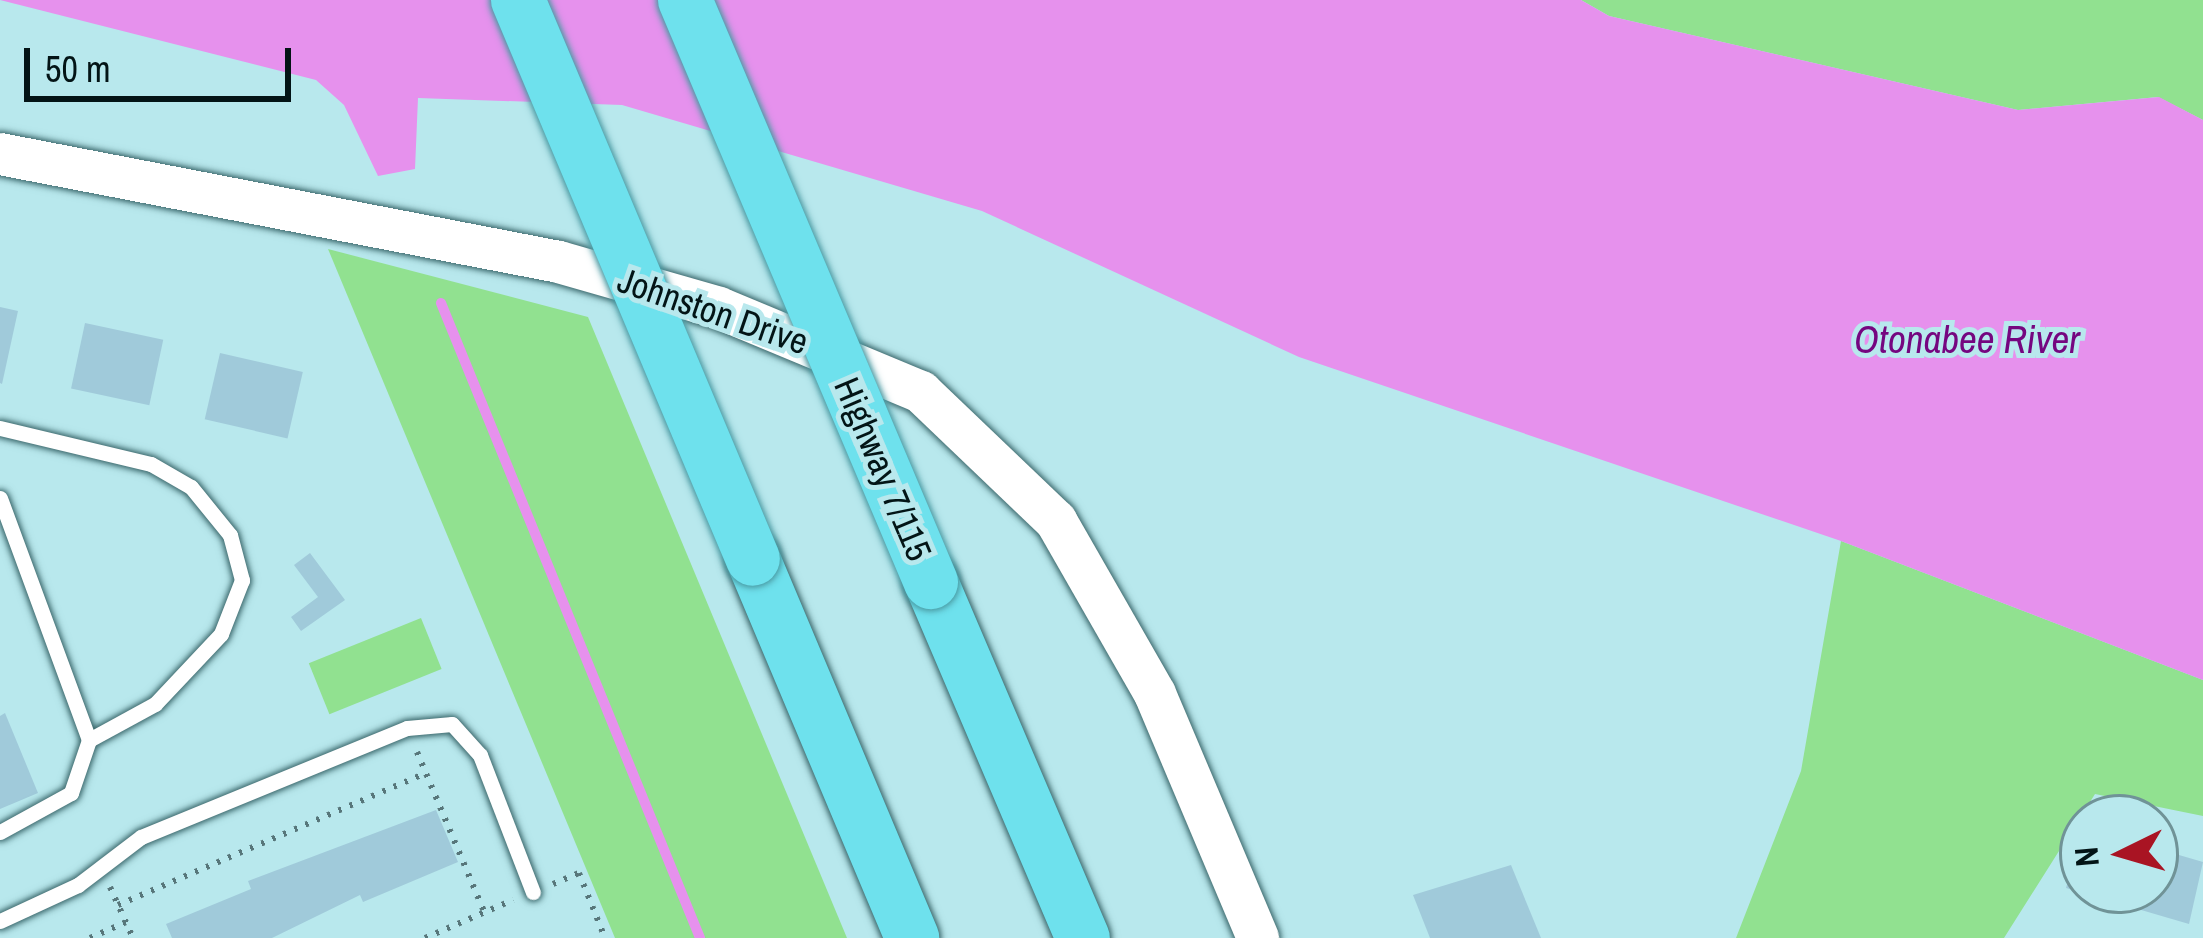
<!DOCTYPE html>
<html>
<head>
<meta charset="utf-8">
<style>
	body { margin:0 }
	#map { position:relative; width:2203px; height:938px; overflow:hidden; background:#b8e8ed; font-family:"Archivo Narrow",sans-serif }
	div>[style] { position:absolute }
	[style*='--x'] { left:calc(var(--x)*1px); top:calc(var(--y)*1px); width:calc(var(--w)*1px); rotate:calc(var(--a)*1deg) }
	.green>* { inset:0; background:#91e190; transform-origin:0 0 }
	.water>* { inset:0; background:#e691ed }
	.stream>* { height:10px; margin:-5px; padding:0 5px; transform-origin:5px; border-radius:5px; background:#e691ed }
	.building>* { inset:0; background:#a0cada; transform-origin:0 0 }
	.path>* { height:6px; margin-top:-3px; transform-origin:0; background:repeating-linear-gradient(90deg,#57767a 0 3px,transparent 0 12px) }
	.roads { filter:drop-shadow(0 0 3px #39666a) drop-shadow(0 0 3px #39666a) }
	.lane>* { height:15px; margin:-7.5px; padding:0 7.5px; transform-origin:7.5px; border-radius:7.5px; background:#fff }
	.secondary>* { height:42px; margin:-21px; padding:0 21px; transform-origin:21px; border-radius:21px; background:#fff }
	.highway>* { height:54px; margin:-27px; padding:0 27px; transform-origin:27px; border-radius:27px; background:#6ee1ed }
	.bridges { filter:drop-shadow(0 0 3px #4999a2) drop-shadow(0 0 3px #4999a2) }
	.highway-bridge>* { height:54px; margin:-27px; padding:0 27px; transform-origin:27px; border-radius:27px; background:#6ee1ed }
	span { translate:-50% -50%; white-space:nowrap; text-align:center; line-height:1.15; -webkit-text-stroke:10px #b8e8ed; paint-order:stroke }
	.street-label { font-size:36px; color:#031416 }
	.water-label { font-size:39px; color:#750680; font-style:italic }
	.north { position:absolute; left:2059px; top:794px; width:120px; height:120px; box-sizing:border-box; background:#b8e8ed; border:3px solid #709397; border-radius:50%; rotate:265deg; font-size:33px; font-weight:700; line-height:48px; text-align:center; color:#031416 }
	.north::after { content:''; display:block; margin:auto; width:42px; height:54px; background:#a91423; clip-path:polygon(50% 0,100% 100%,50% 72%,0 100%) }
	.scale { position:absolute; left:24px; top:48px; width:267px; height:54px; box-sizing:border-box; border:6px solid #031416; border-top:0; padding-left:15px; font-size:36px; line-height:42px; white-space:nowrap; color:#031416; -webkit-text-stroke:9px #b8e8ed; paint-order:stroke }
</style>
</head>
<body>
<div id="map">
	<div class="green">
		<div style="clip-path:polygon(1581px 0,2203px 0,2203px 120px,2158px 97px,2018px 110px,1609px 16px)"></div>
		<div style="clip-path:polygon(328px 249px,588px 317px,847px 938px,615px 938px)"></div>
		<div style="clip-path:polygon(1841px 541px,2203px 680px,2203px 816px,2095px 794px,2004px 938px,1736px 938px,1801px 771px)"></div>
		<div style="left:421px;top:618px;width:55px;height:121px;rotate:68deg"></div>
	</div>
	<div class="water">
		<div style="clip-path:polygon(0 0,1581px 0,1609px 16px,2018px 110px,2159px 97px,2203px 120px,2203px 680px,1841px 541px,1299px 357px,982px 211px,622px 105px,418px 98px,415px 169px,378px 176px,344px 105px,316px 80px)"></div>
	</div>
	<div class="stream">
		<div style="--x:441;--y:303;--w:686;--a:67.81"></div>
	</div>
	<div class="building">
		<div style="clip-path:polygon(0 307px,18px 311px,2px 384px,0 383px)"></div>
		<div style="left:85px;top:323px;width:80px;height:67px;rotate:12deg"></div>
		<div style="left:220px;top:353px;width:85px;height:68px;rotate:13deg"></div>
		<div style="clip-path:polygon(310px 553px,345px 600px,301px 631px,291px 617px,318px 597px,294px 565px)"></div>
		<div style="clip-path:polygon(5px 713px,38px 793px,0 809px,0 716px)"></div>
		<div style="clip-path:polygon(436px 810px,458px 862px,363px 902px,360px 895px,272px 938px,172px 938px,166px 924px,251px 889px,248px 881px)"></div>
		<div style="clip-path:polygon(2082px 831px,2083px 890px,2155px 890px,2155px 848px,2203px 862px,2189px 924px,2066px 888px)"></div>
		<div style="clip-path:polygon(1511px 865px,1541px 938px,1430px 938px,1413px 895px)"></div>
	</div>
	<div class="path">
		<div style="--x:417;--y:752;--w:173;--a:67.2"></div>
		<div style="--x:553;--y:884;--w:28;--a:-23"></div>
		<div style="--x:579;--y:873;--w:70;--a:68.2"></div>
		<div style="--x:110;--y:887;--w:56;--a:65.7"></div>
		<div style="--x:118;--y:905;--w:335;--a:-23.2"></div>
		<div style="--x:90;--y:938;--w:39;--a:-24"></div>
		<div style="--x:425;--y:938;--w:96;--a:-23.4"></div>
	</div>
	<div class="roads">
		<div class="lane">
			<div style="--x:0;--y:428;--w:155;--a:13.4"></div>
			<div style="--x:151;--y:464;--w:46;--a:29.9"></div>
			<div style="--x:191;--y:487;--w:62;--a:50.9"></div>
			<div style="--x:230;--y:535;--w:47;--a:75.1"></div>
			<div style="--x:242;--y:580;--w:58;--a:111.3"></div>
			<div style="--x:221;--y:634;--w:96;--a:133.3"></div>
			<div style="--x:155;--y:704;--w:75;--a:151.4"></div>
			<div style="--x:0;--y:498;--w:258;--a:69.8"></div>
			<div style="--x:89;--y:740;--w:56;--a:108.8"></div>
			<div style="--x:71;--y:793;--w:81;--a:151.2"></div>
			<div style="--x:0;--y:921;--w:86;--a:-24.8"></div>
			<div style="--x:78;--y:885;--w:79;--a:-37.3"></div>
			<div style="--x:141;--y:837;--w:287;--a:-22.3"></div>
			<div style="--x:407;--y:728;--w:45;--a:-5.1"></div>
			<div style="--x:452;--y:724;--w:42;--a:47.9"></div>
			<div style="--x:480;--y:755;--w:147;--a:68.9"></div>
		</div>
		<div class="secondary">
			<div style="--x:0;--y:154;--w:569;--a:10.93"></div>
			<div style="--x:559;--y:262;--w:166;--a:16"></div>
			<div style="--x:719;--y:308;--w:219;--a:22.6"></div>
			<div style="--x:921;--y:392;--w:187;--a:43.7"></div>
			<div style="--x:1056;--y:521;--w:199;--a:60.2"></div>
			<div style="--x:1155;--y:694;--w:265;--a:67.1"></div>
		</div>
		<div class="highway">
			<div style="--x:753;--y:559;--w:411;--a:67.2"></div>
			<div style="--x:931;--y:582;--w:387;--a:66.9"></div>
		</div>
	</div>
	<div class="bridges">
		<div class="highway-bridge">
			<div style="--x:518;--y:0;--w:606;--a:67.2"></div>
			<div style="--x:685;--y:0;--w:632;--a:67.09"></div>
		</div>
	</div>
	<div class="street-label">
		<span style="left:713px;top:311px;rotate:19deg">Johnston Drive</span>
		<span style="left:883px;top:469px;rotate:67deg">Highway 7/115</span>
	</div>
	<div class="water-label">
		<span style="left:1967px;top:339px">Otonabee River</span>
	</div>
	<div class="north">N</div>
	<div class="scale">50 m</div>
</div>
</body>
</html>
